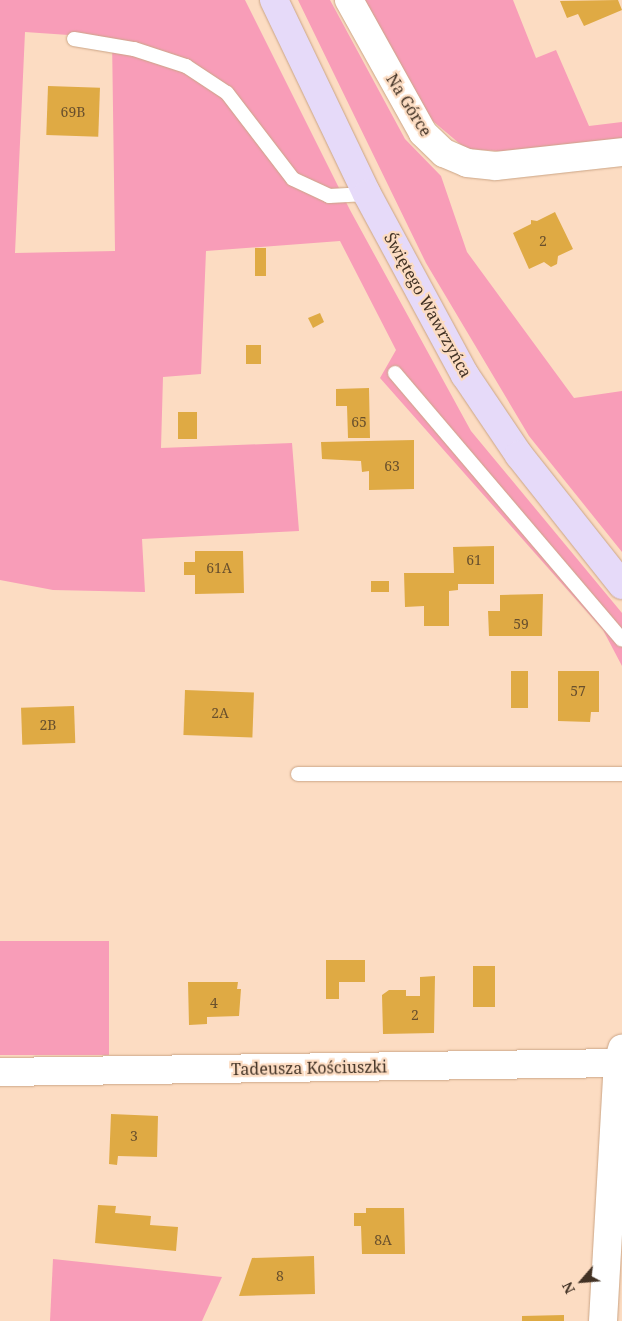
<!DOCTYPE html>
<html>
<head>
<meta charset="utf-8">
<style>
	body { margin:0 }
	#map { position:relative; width:622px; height:1321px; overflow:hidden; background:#fcdcc2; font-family:"Noto Serif",serif }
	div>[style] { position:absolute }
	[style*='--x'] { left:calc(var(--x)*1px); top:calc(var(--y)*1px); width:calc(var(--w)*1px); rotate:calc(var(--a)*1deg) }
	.green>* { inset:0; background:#f89db8; transform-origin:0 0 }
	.building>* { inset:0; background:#dfaa44; transform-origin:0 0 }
	.roads { filter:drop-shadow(0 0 1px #cba586) drop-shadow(0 0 1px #cba586) }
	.lane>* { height:14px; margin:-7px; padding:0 7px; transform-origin:7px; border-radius:7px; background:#fff }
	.street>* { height:28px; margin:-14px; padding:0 14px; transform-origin:14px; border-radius:14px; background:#fff }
	.secondary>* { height:28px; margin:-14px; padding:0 14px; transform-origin:14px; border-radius:14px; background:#e6daf9 }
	span { translate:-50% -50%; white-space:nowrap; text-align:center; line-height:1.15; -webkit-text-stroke:4.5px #fcdcc2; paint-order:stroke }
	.number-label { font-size:14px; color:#69502d }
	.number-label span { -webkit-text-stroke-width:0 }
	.street-label { font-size:16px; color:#423225 }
	.north { position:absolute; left:557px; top:1256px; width:50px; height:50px; -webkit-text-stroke:4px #fcdcc2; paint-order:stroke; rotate:243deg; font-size:14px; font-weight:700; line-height:20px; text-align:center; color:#423225 }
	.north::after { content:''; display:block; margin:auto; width:18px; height:22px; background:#423225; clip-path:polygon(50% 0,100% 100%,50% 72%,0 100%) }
</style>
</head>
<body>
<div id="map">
	<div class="green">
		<div style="clip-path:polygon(evenodd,0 0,245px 0,350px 210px,471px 431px,622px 613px,622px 666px,603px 630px,380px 378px,396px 350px,340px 241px,206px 251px,201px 374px,163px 377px,161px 448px,292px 443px,299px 531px,142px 539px,145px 592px,53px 590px,0 580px,0 0,25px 32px,112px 38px,115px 251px,15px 253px,25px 32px)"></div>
		<div style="clip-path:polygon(298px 0,330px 0,405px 139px,441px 176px,467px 252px,574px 398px,622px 391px,622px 552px,529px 436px,426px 263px)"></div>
		<div style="clip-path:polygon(363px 0,513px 0,536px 58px,556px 50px,589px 126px,622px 122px,622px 145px,512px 152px,466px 149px,428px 117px)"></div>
		<div style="left:0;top:941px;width:109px;height:114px"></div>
		<div style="clip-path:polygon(53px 1259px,222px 1277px,202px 1321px,50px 1321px)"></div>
	</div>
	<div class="building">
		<div style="clip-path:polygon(618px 0,622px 10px,584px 26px,578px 14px,567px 18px,560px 1px)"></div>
		<div style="left:48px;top:86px;width:52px;height:49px;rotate:2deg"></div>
		<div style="clip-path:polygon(555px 212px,573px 249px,558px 256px,557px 264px,551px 267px,544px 262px,529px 269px,513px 233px,531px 224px,531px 220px,537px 221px)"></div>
		<div style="left:266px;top:248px;width:28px;height:11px;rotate:90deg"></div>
		<div style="clip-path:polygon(320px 313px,324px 322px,313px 328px,308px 318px)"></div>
		<div style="left:261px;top:345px;width:19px;height:15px;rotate:90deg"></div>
		<div style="clip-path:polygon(369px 388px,370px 438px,348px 438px,347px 406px,336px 406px,336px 389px)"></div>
		<div style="left:178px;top:412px;width:19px;height:27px"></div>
		<div style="clip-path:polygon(414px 440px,414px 489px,369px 490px,369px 471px,362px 472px,361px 461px,322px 459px,321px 442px)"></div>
		<div style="clip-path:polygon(494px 546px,494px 584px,458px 584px,458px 590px,449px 591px,449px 626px,424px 626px,424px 606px,405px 607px,404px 573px,454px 573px,453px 547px)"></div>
		<div style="clip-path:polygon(195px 551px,243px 551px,244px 593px,195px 594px,195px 575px,184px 575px,184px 562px,195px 562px)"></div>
		<div style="left:371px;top:581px;width:18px;height:11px"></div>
		<div style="clip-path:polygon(543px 594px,542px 636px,489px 636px,488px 611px,500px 611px,500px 595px)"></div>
		<div style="left:511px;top:671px;width:17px;height:37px"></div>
		<div style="clip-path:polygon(558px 671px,599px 671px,599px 712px,591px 712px,590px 722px,558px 721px)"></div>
		<div style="left:185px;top:690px;width:69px;height:45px;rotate:2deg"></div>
		<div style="left:74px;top:706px;width:37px;height:53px;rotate:88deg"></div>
		<div style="clip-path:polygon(326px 960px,365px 960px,365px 982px,339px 982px,339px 999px,326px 999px)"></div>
		<div style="left:473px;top:966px;width:22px;height:41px"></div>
		<div style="clip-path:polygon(435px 976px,434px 1033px,383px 1034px,382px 995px,389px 990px,406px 990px,406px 996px,420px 996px,420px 977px)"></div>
		<div style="clip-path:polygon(188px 982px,238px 982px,237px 989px,241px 989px,239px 1016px,207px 1017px,207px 1024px,189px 1025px)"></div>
		<div style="clip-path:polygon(111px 1114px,158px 1116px,157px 1157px,118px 1156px,117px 1165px,109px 1164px)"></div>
		<div style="clip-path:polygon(98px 1205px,116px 1206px,115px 1213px,151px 1216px,150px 1225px,178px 1227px,176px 1251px,95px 1243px)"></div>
		<div style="clip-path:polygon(366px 1208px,404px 1208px,405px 1254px,362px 1254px,361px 1226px,354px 1226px,354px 1213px,366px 1213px)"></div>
		<div style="clip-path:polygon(314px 1256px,315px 1294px,239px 1296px,252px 1258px)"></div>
		<div style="clip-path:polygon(564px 1315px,564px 1321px,522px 1321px,522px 1316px)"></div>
	</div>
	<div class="roads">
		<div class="lane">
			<div style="--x:74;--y:39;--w:61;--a:9.5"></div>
			<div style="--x:134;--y:49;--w:55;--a:18.1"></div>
			<div style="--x:186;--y:66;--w:49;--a:33.4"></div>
			<div style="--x:227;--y:93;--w:108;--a:52.5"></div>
			<div style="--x:293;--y:179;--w:40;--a:25"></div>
			<div style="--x:329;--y:196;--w:38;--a:-3"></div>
			<div style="--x:395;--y:373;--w:350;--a:49.6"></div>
			<div style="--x:298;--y:774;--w:324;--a:0"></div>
		</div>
		<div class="street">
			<div style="--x:349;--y:0;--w:152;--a:60.9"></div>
			<div style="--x:423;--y:133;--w:29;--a:44"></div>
			<div style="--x:444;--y:153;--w:25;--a:23"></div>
			<div style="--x:467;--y:163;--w:29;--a:6"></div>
			<div style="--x:496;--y:166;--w:127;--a:-6.3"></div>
			<div style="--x:0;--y:1072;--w:618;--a:-0.83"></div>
			<div style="--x:603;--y:1321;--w:258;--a:-86.7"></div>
			<div style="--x:618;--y:1063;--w:15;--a:-74"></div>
		</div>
		<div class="secondary">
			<div style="--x:274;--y:0;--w:215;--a:64.4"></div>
			<div style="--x:367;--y:194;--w:206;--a:61.6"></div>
			<div style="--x:465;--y:375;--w:97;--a:56"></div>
			<div style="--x:519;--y:455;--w:166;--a:51.6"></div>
		</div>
	</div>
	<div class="number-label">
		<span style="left:73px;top:112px">69B</span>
		<span style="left:543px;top:241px">2</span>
		<span style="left:359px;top:422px">65</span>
		<span style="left:392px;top:466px">63</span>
		<span style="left:474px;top:560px">61</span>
		<span style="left:219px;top:568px">61A</span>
		<span style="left:521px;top:624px">59</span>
		<span style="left:578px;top:691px">57</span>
		<span style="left:220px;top:713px">2A</span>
		<span style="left:48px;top:725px">2B</span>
		<span style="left:214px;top:1003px">4</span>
		<span style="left:415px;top:1015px">2</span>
		<span style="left:134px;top:1136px">3</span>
		<span style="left:383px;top:1240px">8A</span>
		<span style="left:280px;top:1276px">8</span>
	</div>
	<div class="street-label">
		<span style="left:409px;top:105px;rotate:58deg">Na Górce</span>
		<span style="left:428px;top:305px;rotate:61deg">Świętego Wawrzyńca</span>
		<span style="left:309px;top:1068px;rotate:-1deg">Tadeusza Kościuszki</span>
	</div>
	<div class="north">N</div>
</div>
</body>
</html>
